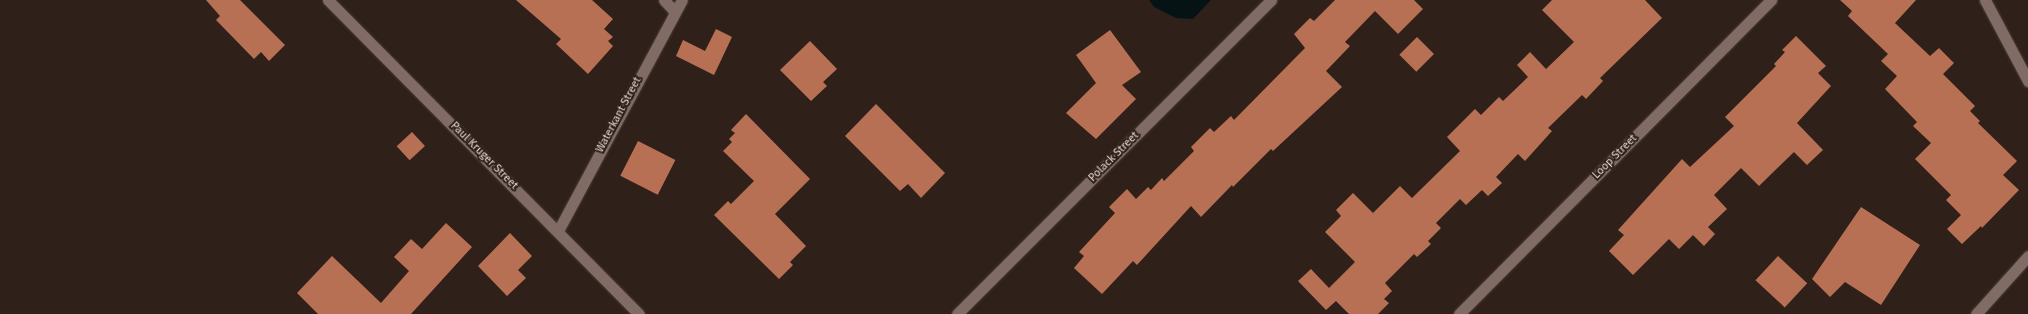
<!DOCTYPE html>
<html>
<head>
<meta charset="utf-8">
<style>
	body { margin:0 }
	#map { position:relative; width:2028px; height:314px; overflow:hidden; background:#30201a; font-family:"Fira Sans",sans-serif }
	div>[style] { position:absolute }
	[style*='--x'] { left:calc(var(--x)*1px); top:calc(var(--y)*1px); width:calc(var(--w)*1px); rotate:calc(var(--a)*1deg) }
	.water>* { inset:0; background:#061315 }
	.building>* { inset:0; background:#b87054; transform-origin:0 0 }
	.roads { filter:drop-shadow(0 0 1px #493c37) drop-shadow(0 0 1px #493c37) }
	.minor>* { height:11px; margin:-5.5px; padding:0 5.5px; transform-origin:5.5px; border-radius:5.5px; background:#806c65 }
	.tertiary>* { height:11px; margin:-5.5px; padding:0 5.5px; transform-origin:5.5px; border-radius:5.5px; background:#806c65 }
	span { translate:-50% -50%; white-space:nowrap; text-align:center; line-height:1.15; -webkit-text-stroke:4px #30201a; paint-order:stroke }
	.street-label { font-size:11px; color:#e4d9d5 }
</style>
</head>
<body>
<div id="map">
	<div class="water">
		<div style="clip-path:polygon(1149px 0,1211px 0,1193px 19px,1176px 18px,1154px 7px)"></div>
	</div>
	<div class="building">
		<div style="clip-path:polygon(206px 0,240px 0,285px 45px,269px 61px,261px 52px,254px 59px,216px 20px,220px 16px)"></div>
		<div style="clip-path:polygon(516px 0,592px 0,613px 19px,604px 29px,613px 37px,608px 41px,613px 46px,588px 74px,556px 44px,561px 39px)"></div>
		<div style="clip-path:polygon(1335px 0,1414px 0,1423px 9px,1398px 34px,1375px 11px,1345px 42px,1350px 46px,1326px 71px,1342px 87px,1273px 151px,1271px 149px,1233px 187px,1232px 185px,1201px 217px,1191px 206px,1137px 265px,1133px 261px,1102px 294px,1074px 268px,1084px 256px,1079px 252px,1115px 213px,1109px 207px,1127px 189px,1136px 199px,1148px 187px,1151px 190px,1162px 178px,1164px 181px,1194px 151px,1191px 147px,1210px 128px,1214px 132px,1231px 116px,1234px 120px,1305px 48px,1294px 34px,1310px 18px,1314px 21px)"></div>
		<div style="clip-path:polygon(1552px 0,1645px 0,1662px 18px,1600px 78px,1603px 81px,1586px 99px,1582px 95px,1548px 128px,1552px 131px,1525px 161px,1518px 154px,1496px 177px,1502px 183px,1488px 196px,1482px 190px,1466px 205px,1460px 199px,1436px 223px,1441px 228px,1428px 241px,1431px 244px,1417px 257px,1414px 254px,1385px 283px,1392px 291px,1384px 299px,1389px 303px,1378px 314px,1349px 314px,1336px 301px,1326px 310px,1298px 281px,1311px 269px,1329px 288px,1355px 262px,1325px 232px,1341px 216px,1336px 210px,1353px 193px,1373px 213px,1400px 186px,1412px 198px,1460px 151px,1447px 137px,1475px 109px,1481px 115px,1499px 97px,1503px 101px,1528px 77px,1517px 65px,1530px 52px,1546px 69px,1574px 42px,1542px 10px)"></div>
		<div style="clip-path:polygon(1840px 0,1916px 0,1895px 23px,1930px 56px,1939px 48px,1954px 63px,1943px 74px,1975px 106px,1970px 111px,1980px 121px,1978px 123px,2017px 161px,2003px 175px,2019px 190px,1982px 228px,1981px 226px,1962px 244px,1947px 229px,1961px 215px,1946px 200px,1951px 195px,1915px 159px,1931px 143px,1913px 126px,1917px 122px,1885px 89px,1897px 76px,1881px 61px,1888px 54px,1848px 16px,1852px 11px)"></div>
		<div style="clip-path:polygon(716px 29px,732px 37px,714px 75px,676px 56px,683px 40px,705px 51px)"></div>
		<div style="clip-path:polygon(1110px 30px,1141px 72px,1122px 85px,1136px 99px,1096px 139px,1066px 113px,1096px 83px,1076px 55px)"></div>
		<div style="clip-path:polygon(1796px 36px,1826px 66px,1818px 73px,1831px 86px,1797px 123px,1823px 150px,1807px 165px,1794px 152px,1759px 186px,1741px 168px,1714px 195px,1727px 209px,1708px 227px,1715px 234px,1704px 246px,1693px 235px,1679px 249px,1669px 239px,1633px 275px,1609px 251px,1624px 235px,1618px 230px,1682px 159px,1690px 167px,1734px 126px,1725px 117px,1776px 66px,1774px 64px,1785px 52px,1782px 50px)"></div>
		<div style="left:1417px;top:37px;width:24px;height:25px;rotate:45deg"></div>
		<div style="clip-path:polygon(810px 41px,837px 69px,823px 82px,827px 86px,811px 101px,780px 70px)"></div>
		<div style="clip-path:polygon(876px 104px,945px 173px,921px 198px,908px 184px,900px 191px,845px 136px)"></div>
		<div style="clip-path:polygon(746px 114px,810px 179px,775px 214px,806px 246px,790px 262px,793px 265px,779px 279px,714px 215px,728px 201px,731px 204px,754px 181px,723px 151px,732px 142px,729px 139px,735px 133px,731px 130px)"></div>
		<div style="left:412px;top:132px;width:19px;height:21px;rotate:47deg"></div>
		<div style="left:638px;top:141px;width:42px;height:39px;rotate:27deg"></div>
		<div style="clip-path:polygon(1861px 207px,1920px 245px,1881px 305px,1845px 282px,1830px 297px,1812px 279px)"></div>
		<div style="clip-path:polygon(446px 223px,472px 247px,411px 314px,318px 314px,297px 293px,332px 256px,381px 303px,409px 271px,394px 257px,411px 239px,422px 249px)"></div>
		<div style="clip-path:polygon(510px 233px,532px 256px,518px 270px,526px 278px,507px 296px,478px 266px)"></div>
		<div style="left:1778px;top:256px;width:40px;height:33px;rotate:43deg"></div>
	</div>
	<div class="roads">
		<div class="minor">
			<div style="--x:664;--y:0;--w:16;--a:47"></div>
			<div style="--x:1985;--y:0;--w:92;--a:62"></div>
			<div style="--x:558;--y:231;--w:262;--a:-61.8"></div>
			<div style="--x:957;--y:314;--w:444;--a:-45"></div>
			<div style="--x:1459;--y:314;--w:443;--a:-45.2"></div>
			<div style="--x:1976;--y:314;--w:78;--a:-48.1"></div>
		</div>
		<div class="tertiary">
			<div style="--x:328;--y:0;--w:442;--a:45.3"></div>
		</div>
	</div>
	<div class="street-label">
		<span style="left:619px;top:115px;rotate:-62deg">Waterkant Street</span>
		<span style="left:484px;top:156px;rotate:45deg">Paul Kruger Street</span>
		<span style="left:1114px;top:157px;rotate:-45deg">Polack Street</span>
		<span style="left:1615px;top:157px;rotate:-45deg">Loop Street</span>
	</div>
</div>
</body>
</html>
